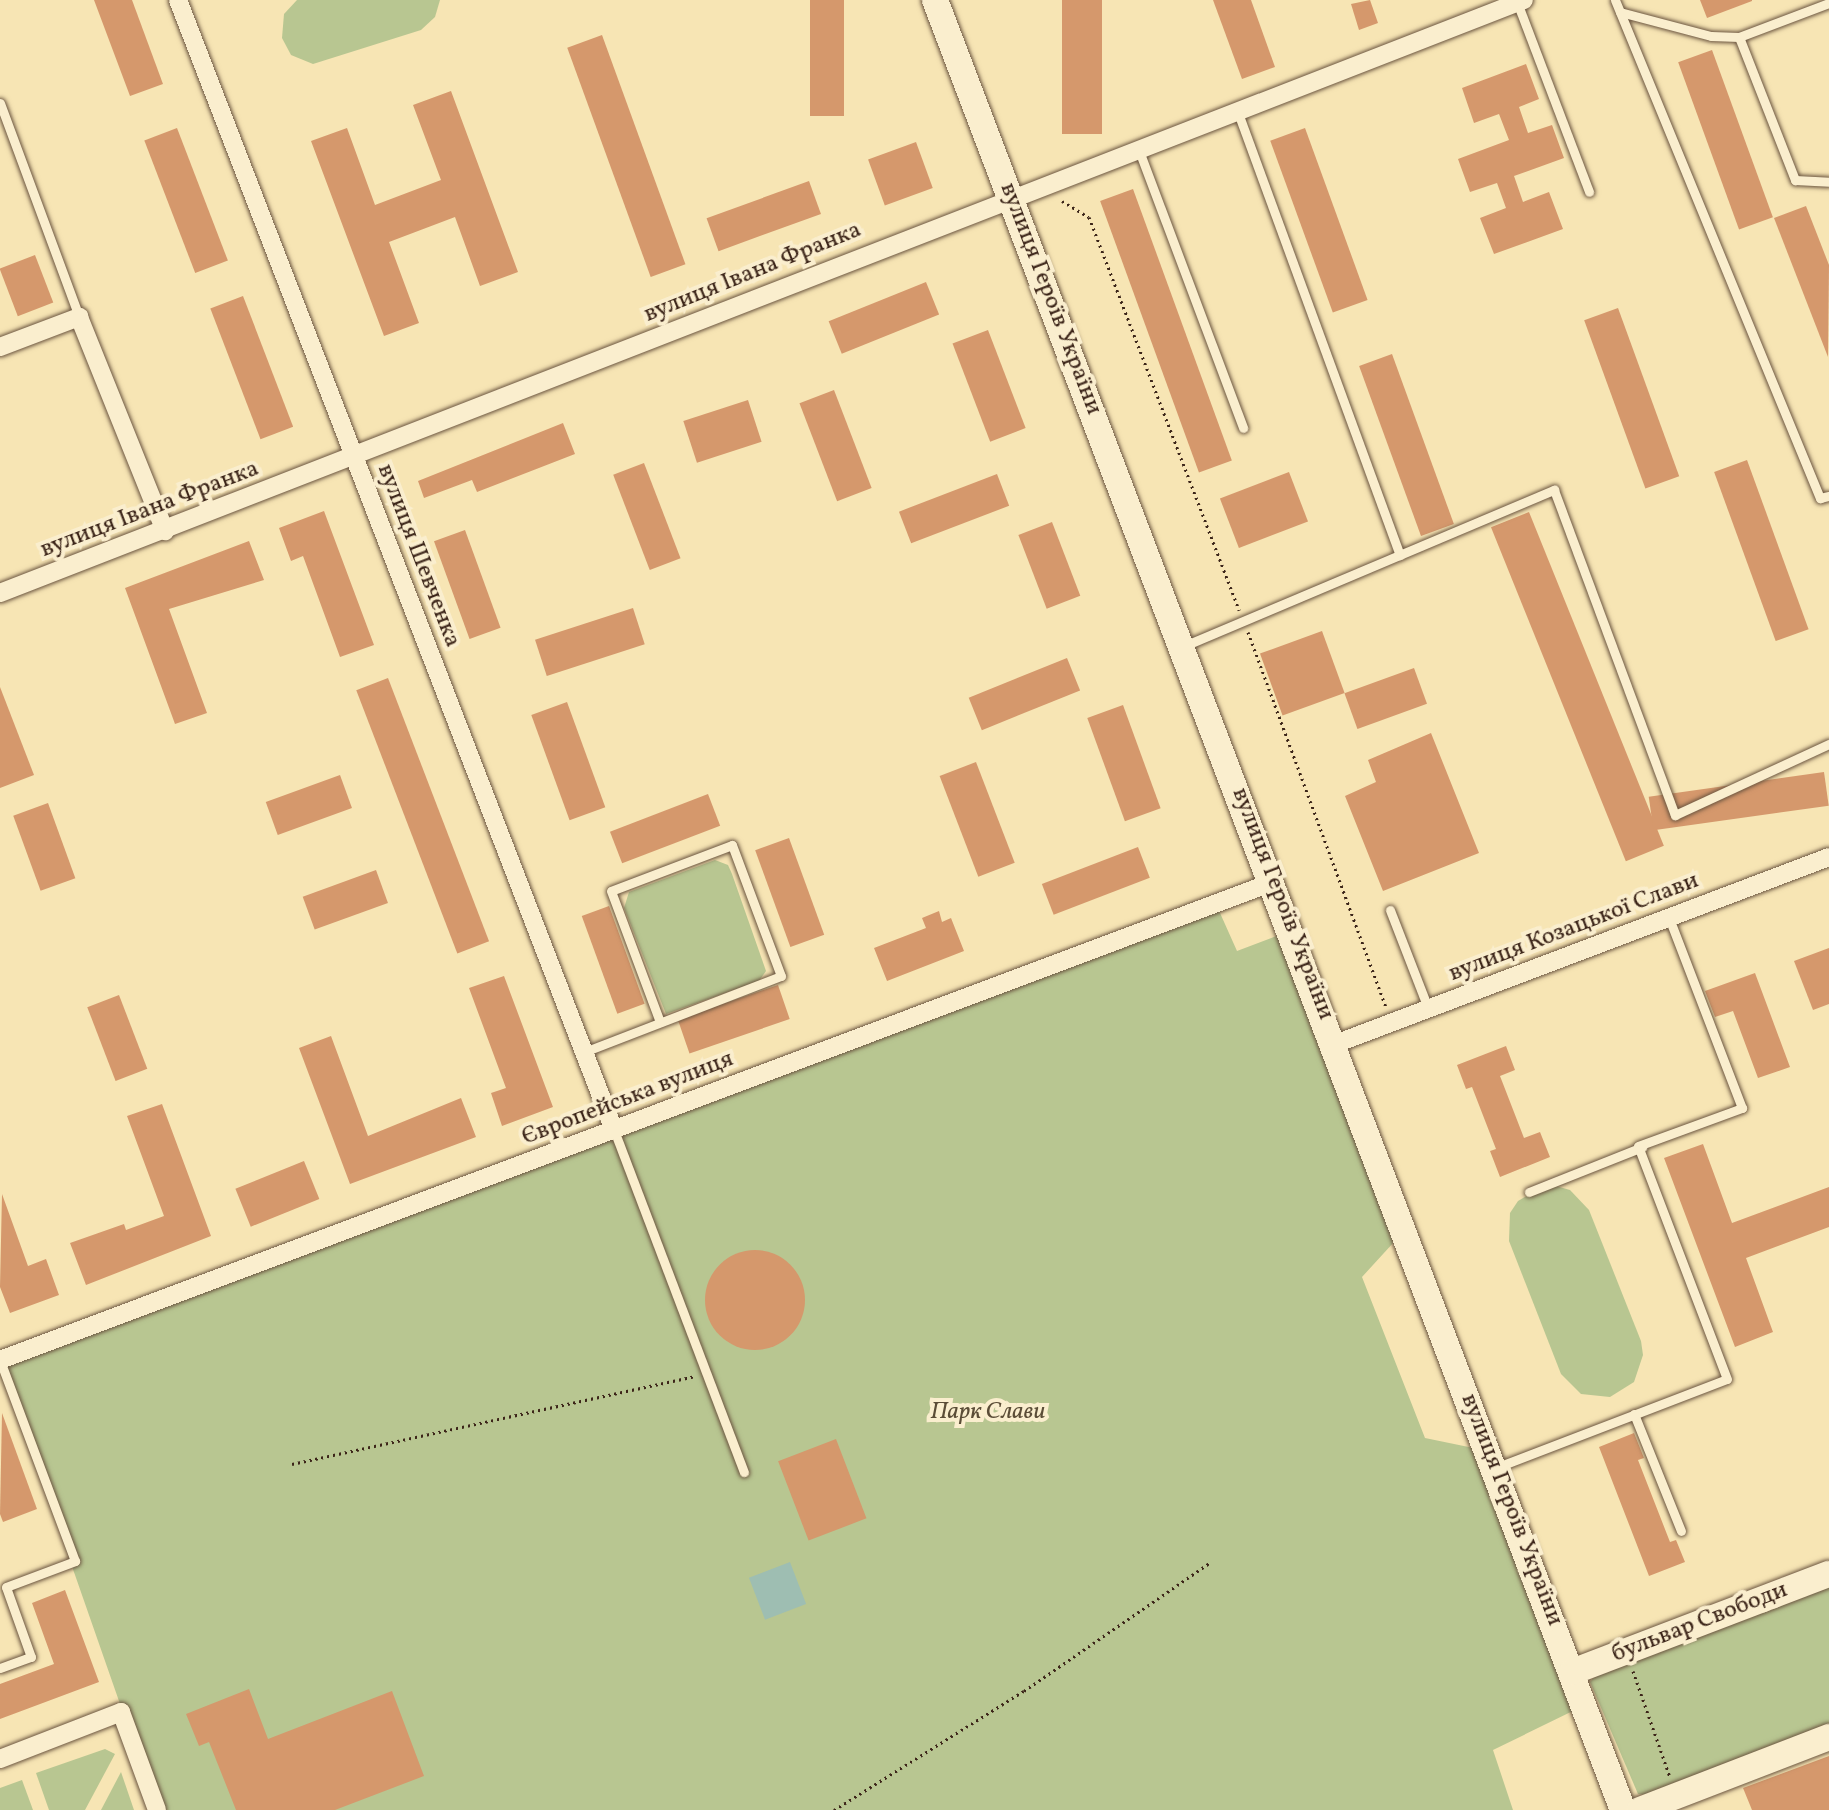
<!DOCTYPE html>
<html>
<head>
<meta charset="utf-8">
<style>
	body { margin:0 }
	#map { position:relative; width:1829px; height:1810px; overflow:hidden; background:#f7e5b4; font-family:Vollkorn,serif }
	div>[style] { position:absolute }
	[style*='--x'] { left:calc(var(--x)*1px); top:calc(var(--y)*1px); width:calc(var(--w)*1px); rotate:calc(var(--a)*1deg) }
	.green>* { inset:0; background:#b8c691 }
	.water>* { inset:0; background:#9ebeb2; transform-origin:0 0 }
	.building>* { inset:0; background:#d5986c; transform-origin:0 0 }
	.round { border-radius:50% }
	.path>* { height:3px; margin-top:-1.5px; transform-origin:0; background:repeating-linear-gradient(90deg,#3c2519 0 2px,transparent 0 6px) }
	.roads { filter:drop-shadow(0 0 2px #6b5540) drop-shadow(0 0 2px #6b5540) }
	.lane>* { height:9px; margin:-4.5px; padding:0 4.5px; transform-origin:4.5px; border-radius:4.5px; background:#faeece }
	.street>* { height:18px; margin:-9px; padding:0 9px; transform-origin:9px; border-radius:9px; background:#faeece }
	.secondary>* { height:26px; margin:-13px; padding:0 13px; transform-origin:13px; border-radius:13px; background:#faeece }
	span { translate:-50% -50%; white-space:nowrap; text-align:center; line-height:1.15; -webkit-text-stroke:8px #faeece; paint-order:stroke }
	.street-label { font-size:24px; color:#3c2519 }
	.park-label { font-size:24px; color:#5b4d37; font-style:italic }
</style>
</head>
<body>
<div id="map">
	<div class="green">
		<div style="clip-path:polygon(297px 0,440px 0,435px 17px,421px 30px,313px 64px,291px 55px,282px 38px,284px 14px)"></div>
		<div style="clip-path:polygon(715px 860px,728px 865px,732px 874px,766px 971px,759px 981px,666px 1014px,624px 908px,629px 892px)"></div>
		<div style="clip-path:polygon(1216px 904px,1237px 951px,1292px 930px,1405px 1230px,1362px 1277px,1425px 1438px,1488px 1451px,1581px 1707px,1493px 1750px,1513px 1810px,157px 1810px,0 1360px)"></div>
		<div style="clip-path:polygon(1556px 1186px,1570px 1190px,1589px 1210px,1641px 1341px,1643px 1355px,1634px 1382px,1610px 1397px,1581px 1394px,1561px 1374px,1509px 1241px,1510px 1213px,1518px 1201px,1542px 1187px)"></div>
		<div style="clip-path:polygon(1829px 1582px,1829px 1726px,1647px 1795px,1638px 1794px,1590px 1682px,1594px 1677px)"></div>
		<div style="clip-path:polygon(105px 1749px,115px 1754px,85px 1810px,49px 1810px,36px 1773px)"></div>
		<div style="clip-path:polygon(121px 1772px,134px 1810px,101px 1810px)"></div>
		<div style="clip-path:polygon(22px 1780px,33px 1810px,0 1810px,0 1788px)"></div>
	</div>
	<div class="water">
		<div style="left:790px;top:1562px;width:45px;height:44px;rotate:69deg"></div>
	</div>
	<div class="building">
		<div style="clip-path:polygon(94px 0,132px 0,163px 84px,130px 96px)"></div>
		<div style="left:810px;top:0;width:34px;height:116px"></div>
		<div style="left:1062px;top:0;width:40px;height:134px"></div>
		<div style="clip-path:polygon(1213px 0,1251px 0,1275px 67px,1242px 79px)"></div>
		<div style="clip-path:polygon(1370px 0,1378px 23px,1359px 30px,1351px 4px)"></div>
		<div style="clip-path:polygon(1700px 0,1752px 0,1752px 1px,1707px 18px)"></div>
		<div style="left:602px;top:35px;width:244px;height:37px;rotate:70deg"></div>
		<div style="left:1712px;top:50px;width:178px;height:36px;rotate:70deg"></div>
		<div style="clip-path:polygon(1526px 64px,1539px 99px,1519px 107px,1528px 133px,1552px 125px,1564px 158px,1514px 176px,1523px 202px,1549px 192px,1563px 229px,1494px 254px,1480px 218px,1506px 208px,1497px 183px,1470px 192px,1458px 159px,1509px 140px,1499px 114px,1474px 123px,1462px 88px)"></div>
		<div style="clip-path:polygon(451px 91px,518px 272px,480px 286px,455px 217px,389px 242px,419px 323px,384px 336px,311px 141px,347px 128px,375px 205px,441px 180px,413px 105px)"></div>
		<div style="left:177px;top:128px;width:142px;height:35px;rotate:69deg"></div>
		<div style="left:1305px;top:128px;width:183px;height:37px;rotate:70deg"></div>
		<div style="left:916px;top:142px;width:49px;height:51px;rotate:70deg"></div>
		<div style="left:809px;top:181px;width:35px;height:109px;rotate:70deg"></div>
		<div style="left:1133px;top:189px;width:289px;height:35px;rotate:70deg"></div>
		<div style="clip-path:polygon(1806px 206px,1829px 265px,1828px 357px,1774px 218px)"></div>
		<div style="left:35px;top:255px;width:51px;height:38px;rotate:69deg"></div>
		<div style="left:926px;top:282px;width:35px;height:105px;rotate:68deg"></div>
		<div style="left:243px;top:296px;width:140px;height:35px;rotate:69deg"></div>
		<div style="left:1618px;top:308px;width:179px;height:36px;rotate:70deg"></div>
		<div style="left:988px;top:330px;width:105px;height:38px;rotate:69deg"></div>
		<div style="left:1392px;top:354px;width:181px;height:35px;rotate:70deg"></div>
		<div style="left:834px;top:390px;width:105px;height:37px;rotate:69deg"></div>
		<div style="left:748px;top:400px;width:44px;height:68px;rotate:72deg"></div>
		<div style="clip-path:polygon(563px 423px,575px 454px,477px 492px,472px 480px,424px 498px,418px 481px)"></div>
		<div style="left:1747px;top:460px;width:180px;height:35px;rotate:70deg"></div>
		<div style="left:644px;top:463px;width:102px;height:33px;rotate:69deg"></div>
		<div style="left:1289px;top:472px;width:53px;height:74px;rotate:69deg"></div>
		<div style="left:997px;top:474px;width:34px;height:105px;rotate:69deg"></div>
		<div style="clip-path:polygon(324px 511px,374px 645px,340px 657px,303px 556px,291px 561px,279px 528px)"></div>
		<div style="left:1529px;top:512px;width:360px;height:41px;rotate:68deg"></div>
		<div style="left:1052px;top:522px;width:79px;height:36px;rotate:69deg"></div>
		<div style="left:465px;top:530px;width:104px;height:33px;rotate:70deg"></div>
		<div style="clip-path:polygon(249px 541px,264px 580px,169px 609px,207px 713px,175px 724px,125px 588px)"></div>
		<div style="left:633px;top:608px;width:38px;height:103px;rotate:72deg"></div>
		<div style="left:1322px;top:631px;width:66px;height:66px;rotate:70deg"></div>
		<div style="left:1067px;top:658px;width:35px;height:106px;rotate:68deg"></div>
		<div style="left:1414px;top:668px;width:38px;height:74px;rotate:70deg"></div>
		<div style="left:388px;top:678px;width:282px;height:34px;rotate:69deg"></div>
		<div style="clip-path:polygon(0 687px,34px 775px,0 788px)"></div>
		<div style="left:567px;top:702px;width:112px;height:38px;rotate:70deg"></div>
		<div style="left:1123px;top:705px;width:110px;height:38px;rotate:70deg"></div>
		<div style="clip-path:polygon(1431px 733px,1479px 853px,1383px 891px,1345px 796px,1376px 782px,1368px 760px)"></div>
		<div style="left:976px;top:762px;width:108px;height:39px;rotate:69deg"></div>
		<div style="left:1824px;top:772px;width:34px;height:177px;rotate:82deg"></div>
		<div style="left:340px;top:775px;width:35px;height:79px;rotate:70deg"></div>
		<div style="left:708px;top:794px;width:34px;height:105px;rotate:69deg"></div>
		<div style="left:48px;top:803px;width:80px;height:37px;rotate:70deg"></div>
		<div style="left:789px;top:838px;width:103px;height:36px;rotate:70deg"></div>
		<div style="left:1138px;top:847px;width:33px;height:103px;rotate:69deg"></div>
		<div style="left:376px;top:870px;width:35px;height:78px;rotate:70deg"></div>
		<div style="left:609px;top:906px;width:104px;height:29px;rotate:70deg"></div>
		<div style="clip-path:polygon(939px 911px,942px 922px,951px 918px,964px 951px,887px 981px,874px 948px,926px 928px,922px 918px)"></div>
		<div style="clip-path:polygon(1829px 948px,1829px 1004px,1813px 1010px,1794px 961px)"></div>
		<div style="clip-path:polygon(1755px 973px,1790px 1067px,1758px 1078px,1733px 1011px,1715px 1017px,1705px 991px)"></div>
		<div style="clip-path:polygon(504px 976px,553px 1107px,502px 1126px,491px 1093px,506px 1088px,469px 988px)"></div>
		<div style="left:778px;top:985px;width:36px;height:106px;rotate:71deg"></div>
		<div style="left:119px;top:995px;width:79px;height:34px;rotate:69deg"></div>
		<div style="clip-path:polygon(331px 1036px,368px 1136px,461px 1098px,476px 1137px,350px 1184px,299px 1048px)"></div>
		<div style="clip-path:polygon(1506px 1046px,1515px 1070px,1500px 1076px,1524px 1138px,1540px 1132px,1550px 1157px,1500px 1177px,1490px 1151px,1496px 1149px,1472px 1087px,1466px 1089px,1457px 1065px)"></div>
		<div style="clip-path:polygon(162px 1104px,211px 1236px,86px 1285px,70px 1243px,124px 1224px,126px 1230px,164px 1216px,127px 1116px)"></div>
		<div style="clip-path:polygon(1703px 1144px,1732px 1223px,1829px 1187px,1829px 1227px,1746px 1258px,1773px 1332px,1735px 1347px,1664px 1158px)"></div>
		<div style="left:304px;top:1161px;width:41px;height:74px;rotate:68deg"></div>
		<div style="clip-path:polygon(2px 1194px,28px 1266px,46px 1259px,59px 1295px,10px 1313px,0 1287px)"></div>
		<div class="round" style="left:705px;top:1250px;width:100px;height:100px"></div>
		<div style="clip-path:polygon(2px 1413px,37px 1509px,3px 1522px,0 1514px)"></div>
		<div style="clip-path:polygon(1634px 1433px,1644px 1458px,1638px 1460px,1670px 1542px,1676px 1540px,1685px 1562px,1649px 1576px,1599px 1447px)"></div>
		<div style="left:836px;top:1439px;width:85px;height:62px;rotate:69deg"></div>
		<div style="clip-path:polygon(65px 1590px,99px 1682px,0 1719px,0 1684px,54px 1664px,32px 1603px)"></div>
		<div style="clip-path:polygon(249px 1689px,268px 1739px,392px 1691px,424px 1776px,335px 1810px,236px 1810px,209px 1742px,199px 1746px,186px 1714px)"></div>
		<div style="clip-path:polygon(1829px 1756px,1829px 1810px,1752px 1810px,1743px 1788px)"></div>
	</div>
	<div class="path">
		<div style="--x:1062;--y:201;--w:31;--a:31"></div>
		<div style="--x:1089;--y:217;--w:421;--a:69.1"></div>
		<div style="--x:1248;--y:632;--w:400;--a:69.8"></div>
		<div style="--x:292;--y:1464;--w:412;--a:-12.3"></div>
		<div style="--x:1633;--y:1671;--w:112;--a:70.8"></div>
		<div style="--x:834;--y:1810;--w:224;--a:-32.1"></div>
		<div style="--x:1024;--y:1691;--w:227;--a:-34.6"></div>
	</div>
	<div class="roads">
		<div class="lane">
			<div style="--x:1615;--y:0;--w:539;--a:67.63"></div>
			<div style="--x:1820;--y:498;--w:9;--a:-13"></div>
			<div style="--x:1517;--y:2;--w:203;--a:69.2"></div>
			<div style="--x:1620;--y:12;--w:94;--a:14.8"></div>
			<div style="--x:1711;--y:36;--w:28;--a:2"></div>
			<div style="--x:1739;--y:37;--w:96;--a:-20.7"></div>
			<div style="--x:1739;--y:37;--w:154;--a:68.6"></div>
			<div style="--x:1795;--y:180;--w:34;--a:3"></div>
			<div style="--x:0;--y:103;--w:228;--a:69.7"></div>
			<div style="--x:1237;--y:110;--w:474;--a:69.9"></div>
			<div style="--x:1138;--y:148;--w:299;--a:69.4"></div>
			<div style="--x:1184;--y:646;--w:402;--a:-22.9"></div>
			<div style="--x:1554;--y:490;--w:347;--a:69.6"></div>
			<div style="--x:1675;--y:815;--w:170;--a:-24.8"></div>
			<div style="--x:1390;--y:910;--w:105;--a:68.8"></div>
			<div style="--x:584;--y:1052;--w:211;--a:-21.1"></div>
			<div style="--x:781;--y:976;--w:140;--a:-110.5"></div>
			<div style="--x:732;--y:845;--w:129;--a:159.2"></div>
			<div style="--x:611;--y:891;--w:140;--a:69.5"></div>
			<div style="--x:614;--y:1130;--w:366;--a:69.2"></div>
			<div style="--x:1529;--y:1192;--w:122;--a:-21.7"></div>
			<div style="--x:1634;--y:1414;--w:126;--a:68.1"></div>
			<div style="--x:1495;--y:1468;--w:248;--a:-21"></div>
			<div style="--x:1727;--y:1379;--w:249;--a:-110.9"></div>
			<div style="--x:1638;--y:1146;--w:111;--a:-20.1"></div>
			<div style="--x:1742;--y:1108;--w:204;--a:-111"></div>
			<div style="--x:0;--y:1668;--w:33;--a:-20"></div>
			<div style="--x:31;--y:1657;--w:74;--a:-109.7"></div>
			<div style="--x:6;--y:1587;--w:74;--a:-20.6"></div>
			<div style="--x:75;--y:1561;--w:215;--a:-110.5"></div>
		</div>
		<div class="street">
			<div style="--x:178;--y:0;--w:1211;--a:68.9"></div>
			<div style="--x:0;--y:347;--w:85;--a:-20.8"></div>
			<div style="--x:79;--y:317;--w:231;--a:68.1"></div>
			<div style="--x:0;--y:593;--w:1635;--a:-21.26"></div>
			<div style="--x:1335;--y:1044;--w:528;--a:-20.73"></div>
			<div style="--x:0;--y:1360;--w:1360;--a:-20.58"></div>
			<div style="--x:0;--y:1759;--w:130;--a:-21.2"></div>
			<div style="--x:121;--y:1712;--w:104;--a:69.8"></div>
		</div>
		<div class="secondary">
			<div style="--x:935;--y:0;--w:1936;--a:69.19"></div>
			<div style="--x:1572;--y:1672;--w:275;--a:-20.9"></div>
			<div style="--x:1640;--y:1810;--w:203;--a:-21.1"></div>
		</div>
	</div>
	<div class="street-label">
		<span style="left:753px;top:273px;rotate:-22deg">вулиця Івана Франка</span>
		<span style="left:1050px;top:299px;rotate:69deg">вулиця Героїв України</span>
		<span style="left:150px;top:510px;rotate:-21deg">вулиця Івана Франка</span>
		<span style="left:418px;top:556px;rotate:69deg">вулиця Шевченка</span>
		<span style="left:1282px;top:904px;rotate:69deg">вулиця Героїв України</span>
		<span style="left:1574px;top:928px;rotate:-21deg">вулиця Козацької Слави</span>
		<span style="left:628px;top:1099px;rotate:-21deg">Європейська вулиця</span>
		<span style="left:1511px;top:1510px;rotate:69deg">вулиця Героїв України</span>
		<span style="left:1700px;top:1623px;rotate:-21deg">бульвар Свободи</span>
	</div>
	<div class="park-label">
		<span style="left:988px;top:1413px">Парк Слави</span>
	</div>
</div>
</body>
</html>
